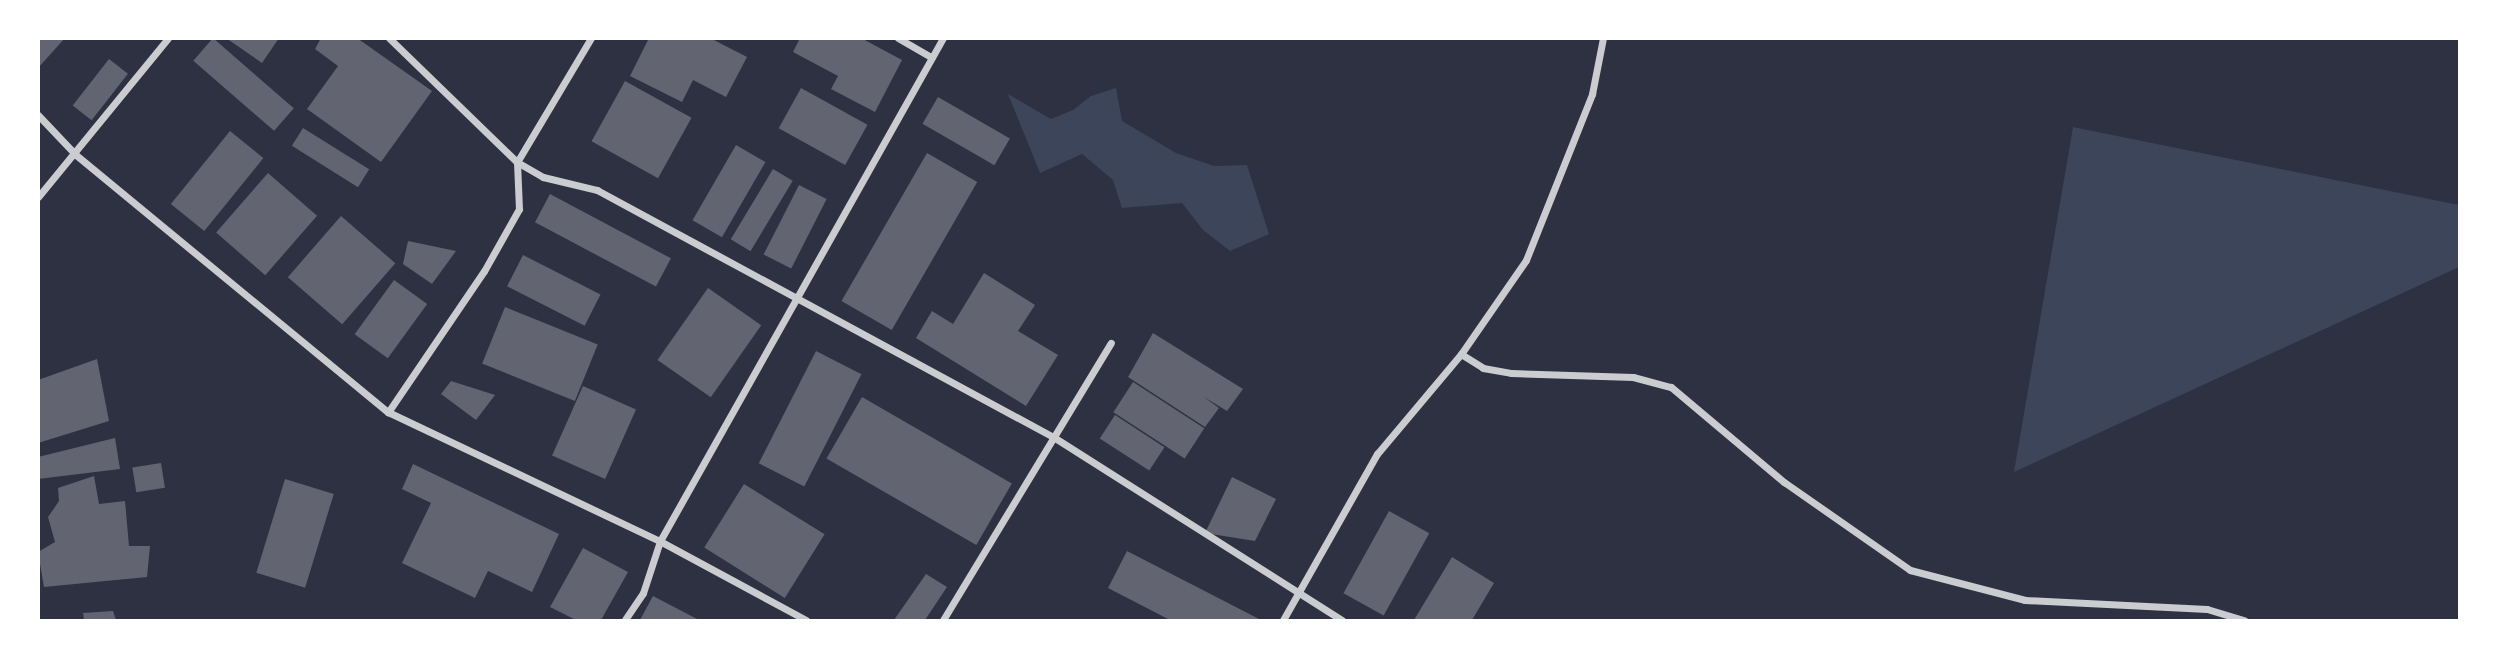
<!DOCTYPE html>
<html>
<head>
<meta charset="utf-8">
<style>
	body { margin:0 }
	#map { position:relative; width:2498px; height:659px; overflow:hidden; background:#2d3142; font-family:"PT Serif",serif }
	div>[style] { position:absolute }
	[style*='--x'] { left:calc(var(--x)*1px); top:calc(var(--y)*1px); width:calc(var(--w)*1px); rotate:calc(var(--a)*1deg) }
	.green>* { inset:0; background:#3c4559 }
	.building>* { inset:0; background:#626471; transform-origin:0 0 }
	.minor>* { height:7px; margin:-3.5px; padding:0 3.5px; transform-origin:3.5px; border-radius:3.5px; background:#caccd0 }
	span { translate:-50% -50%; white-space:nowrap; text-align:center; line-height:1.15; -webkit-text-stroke:5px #fff; paint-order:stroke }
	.frame { position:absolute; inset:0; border:40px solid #fff; pointer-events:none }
</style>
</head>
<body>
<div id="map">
	<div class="green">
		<div style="clip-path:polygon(1116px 88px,1122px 121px,1176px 153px,1214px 166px,1247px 165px,1269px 234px,1230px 251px,1203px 230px,1182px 203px,1122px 208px,1113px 180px,1082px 154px,1040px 173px,1008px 94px,1051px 119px,1073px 110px,1091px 96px)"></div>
		<div style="clip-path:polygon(2073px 127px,2459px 205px,2459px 267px,2014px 472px)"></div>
	</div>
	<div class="building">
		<div style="clip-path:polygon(38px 38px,65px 38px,38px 68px)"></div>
		<div style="left:213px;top:38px;width:107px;height:30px;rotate:41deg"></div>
		<div style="clip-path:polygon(226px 38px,279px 38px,262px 63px)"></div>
		<div style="clip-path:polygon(321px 38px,357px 38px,432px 91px,381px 162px,307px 109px,338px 66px,315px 49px)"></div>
		<div style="clip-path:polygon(649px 38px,710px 38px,747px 57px,726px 97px,693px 80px,682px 102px,630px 76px)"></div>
		<div style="clip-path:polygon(800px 38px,861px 38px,902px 60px,875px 112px,831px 89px,838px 76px,793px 52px)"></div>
		<div style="left:109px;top:59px;width:24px;height:59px;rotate:38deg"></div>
		<div style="left:625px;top:81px;width:76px;height:69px;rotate:29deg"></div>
		<div style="left:801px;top:88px;width:76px;height:46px;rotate:29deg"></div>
		<div style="left:938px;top:97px;width:83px;height:31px;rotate:30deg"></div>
		<div style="left:303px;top:128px;width:78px;height:21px;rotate:32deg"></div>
		<div style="left:230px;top:131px;width:43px;height:94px;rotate:39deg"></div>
		<div style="left:736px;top:145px;width:34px;height:87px;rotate:30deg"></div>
		<div style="left:927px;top:153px;width:58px;height:171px;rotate:30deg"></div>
		<div style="left:773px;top:169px;width:23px;height:82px;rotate:31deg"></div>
		<div style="left:268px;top:173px;width:65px;height:79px;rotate:41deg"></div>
		<div style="left:799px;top:185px;width:31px;height:78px;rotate:27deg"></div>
		<div style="left:550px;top:194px;width:137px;height:32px;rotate:28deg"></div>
		<div style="left:341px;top:216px;width:72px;height:81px;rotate:41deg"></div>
		<div style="clip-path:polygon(408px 241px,456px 251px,432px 284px,403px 264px)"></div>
		<div style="left:523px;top:255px;width:87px;height:35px;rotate:27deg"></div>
		<div style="clip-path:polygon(984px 273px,1035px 305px,1018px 331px,1058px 355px,1026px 406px,916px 338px,932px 311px,953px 324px)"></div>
		<div style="left:394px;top:280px;width:41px;height:67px;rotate:36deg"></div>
		<div style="left:708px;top:288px;width:65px;height:88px;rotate:35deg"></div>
		<div style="left:505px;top:307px;width:100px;height:61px;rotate:22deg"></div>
		<div style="clip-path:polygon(1153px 333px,1243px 389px,1227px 411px,1204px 397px,1219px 408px,1205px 427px,1128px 377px)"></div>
		<div style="left:816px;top:351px;width:51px;height:126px;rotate:27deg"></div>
		<div style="clip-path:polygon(97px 359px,109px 421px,38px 443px,38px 380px)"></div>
		<div style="clip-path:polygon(451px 381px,495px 395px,476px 420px,441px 394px)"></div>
		<div style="left:1133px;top:382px;width:85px;height:36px;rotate:33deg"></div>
		<div style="left:583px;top:386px;width:58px;height:76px;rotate:24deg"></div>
		<div style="left:862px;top:397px;width:173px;height:71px;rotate:30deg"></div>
		<div style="left:1115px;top:415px;width:59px;height:28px;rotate:33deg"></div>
		<div style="clip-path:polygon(115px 438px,120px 469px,38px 479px,38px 457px)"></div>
		<div style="left:161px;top:463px;width:25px;height:29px;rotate:81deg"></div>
		<div style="clip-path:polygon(413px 464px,559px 534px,532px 592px,488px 571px,475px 598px,402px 563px,431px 503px,402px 489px)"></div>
		<div style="clip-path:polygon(94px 476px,99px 504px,125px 501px,129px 546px,150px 546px,147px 577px,44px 587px,38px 552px,55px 542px,48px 517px,59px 501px,58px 488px)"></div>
		<div style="clip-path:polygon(1232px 477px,1276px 499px,1255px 541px,1205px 533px)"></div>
		<div style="left:285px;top:479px;width:51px;height:98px;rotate:17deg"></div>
		<div style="left:744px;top:484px;width:95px;height:75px;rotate:32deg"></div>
		<div style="left:1389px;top:511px;width:46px;height:94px;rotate:29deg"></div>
		<div style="clip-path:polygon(583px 548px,628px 572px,601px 620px,576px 620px,550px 607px)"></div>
		<div style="clip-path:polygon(1127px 551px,1261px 620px,1170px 620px,1108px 588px)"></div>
		<div style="clip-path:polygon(1452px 557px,1494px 583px,1472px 620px,1414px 620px)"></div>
		<div style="clip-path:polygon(926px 574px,947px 587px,925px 620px,894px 620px)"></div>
		<div style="clip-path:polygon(653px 596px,699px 620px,640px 620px)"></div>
		<div style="clip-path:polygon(113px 611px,116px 620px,84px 620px,83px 613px)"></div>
	</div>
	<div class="minor">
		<div style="--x:389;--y:38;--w:178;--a:44.1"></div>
		<div style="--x:517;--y:162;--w:30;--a:30"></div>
		<div style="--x:543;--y:177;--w:56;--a:13.5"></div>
		<div style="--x:597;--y:190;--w:521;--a:28.43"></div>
		<div style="--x:1055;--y:438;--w:340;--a:32.4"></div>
		<div style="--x:591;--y:38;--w:144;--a:120.8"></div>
		<div style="--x:517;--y:162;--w:47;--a:87.6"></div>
		<div style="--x:519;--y:209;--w:71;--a:119.4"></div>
		<div style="--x:484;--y:271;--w:171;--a:124.2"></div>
		<div style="--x:388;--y:412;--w:301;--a:25.4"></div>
		<div style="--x:660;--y:541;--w:55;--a:108.1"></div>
		<div style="--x:643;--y:593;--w:32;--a:124"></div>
		<div style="--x:898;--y:38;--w:39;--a:30"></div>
		<div style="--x:38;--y:115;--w:55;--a:46.5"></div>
		<div style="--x:76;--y:155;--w:404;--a:39.5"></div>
		<div style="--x:38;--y:197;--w:205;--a:-50.7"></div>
		<div style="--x:1461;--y:354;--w:114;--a:-55.3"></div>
		<div style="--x:1526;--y:260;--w:179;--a:-68.3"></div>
		<div style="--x:1592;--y:94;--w:57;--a:-78.9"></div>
		<div style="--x:806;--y:620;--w:166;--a:-151.6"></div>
		<div style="--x:660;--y:541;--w:577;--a:-60.64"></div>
		<div style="--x:943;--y:620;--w:324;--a:-58.8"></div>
		<div style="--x:1283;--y:620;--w:191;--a:-60.5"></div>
		<div style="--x:1377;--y:454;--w:131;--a:-50"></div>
		<div style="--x:1461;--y:354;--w:26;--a:32"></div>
		<div style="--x:1483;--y:368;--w:28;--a:10"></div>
		<div style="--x:1511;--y:373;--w:122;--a:1.9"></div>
		<div style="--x:1633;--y:377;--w:39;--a:15"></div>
		<div style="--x:1671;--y:387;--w:148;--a:40.1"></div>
		<div style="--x:1784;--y:482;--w:154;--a:34.9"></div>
		<div style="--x:1910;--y:570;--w:119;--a:14.6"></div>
		<div style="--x:2025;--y:600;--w:182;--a:2.8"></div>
		<div style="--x:2207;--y:609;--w:39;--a:17"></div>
	</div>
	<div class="frame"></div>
</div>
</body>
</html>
